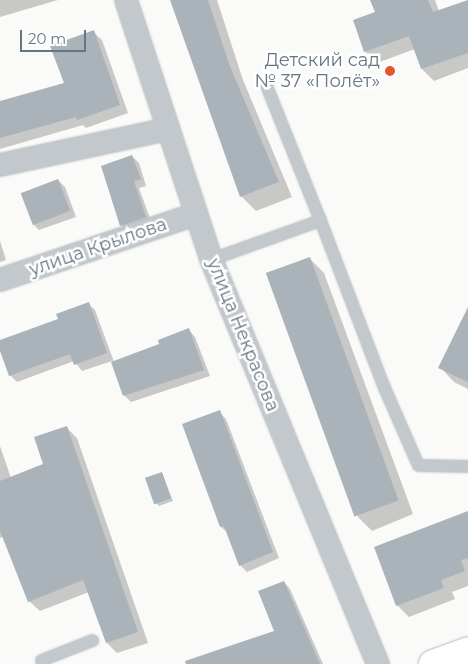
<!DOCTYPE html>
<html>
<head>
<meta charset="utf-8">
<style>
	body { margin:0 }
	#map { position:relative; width:468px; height:664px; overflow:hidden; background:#fafaf8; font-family:Montserrat,sans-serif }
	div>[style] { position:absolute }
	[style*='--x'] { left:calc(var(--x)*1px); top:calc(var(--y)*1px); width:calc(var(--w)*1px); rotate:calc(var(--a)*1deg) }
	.shadow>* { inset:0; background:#0003 }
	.building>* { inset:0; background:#aab3b9; transform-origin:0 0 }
	.roads { filter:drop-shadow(0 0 1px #b3babf) drop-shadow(0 0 1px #b3babf) }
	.lane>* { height:11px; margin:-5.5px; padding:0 5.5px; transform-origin:5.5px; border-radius:5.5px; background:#c3c8cc }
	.street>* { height:22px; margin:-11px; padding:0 11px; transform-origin:11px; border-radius:11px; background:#c3c8cc }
	.secondary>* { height:28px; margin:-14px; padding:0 14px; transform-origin:14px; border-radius:14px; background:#fff }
	.dots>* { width:14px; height:14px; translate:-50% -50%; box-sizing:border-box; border:2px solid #fff; border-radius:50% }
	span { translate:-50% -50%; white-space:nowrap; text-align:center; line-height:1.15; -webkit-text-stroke:5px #fff; paint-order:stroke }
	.poi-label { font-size:18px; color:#657683 }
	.right { translate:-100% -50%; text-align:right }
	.street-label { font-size:18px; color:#657683 }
	.scale { position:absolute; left:20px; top:30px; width:66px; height:22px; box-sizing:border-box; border:2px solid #657683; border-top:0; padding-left:6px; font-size:15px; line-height:18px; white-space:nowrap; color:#657683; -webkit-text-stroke:4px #fff; paint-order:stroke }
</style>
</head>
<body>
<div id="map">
	<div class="shadow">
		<div style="clip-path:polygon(0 0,58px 0,0 17px)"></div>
		<div style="clip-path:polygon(171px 0,217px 0,243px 80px,292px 197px,256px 211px,241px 196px)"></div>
		<div style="clip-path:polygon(372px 0,435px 0,439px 11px,468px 5px,468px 68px,434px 81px,422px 69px,415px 49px,377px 63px,365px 51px,376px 12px)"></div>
		<div style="clip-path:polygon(93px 32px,102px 40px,128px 113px,86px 128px,83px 125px,0 149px,0 103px,65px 84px)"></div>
		<div style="clip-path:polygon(132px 156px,139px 163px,146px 186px,139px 188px,152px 224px,127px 232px,121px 225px)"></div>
		<div style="clip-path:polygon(58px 180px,65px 187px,76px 217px,39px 230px,33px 224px,22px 193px)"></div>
		<div style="clip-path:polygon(0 241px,6px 260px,0 262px)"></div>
		<div style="clip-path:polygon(310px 259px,324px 273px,413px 514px,372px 531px,358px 517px,269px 276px)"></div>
		<div style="clip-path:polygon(88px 304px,95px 310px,114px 362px,161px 345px,189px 330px,195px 337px,210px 376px,131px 402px,124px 395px,112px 361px,82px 371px,74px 361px,17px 382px,10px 375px,0 341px,59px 320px)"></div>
		<div style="clip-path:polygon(468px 337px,468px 389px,454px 382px,440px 367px)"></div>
		<div style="clip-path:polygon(219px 412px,226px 419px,279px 558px,247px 572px,240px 565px,228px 533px,221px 527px)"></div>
		<div style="clip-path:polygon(66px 427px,77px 438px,148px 643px,117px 653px,107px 643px,89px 592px,40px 611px,29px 601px,4px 536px,0 538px,0 446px,11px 478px,45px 465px)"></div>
		<div style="clip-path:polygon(162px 473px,173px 501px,159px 506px,156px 503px)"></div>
		<div style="clip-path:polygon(468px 512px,468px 586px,452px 592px,455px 599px,409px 617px,397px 605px)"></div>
		<div style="clip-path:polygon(284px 582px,290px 589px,323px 664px,187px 664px,276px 632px)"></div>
	</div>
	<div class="building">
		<div style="clip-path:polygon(170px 0,208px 0,229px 64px,279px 182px,240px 197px)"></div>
		<div style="clip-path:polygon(370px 0,428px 0,433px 12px,468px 0,468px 53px,421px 69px,409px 36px,364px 52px,353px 20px,375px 12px)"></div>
		<div style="clip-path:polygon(94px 30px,120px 105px,77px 120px,76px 117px,0 138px,0 101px,64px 83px,50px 46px)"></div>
		<div style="clip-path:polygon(132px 155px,141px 179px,134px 181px,146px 217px,120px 226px,101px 166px)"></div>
		<div style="left:58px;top:179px;width:34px;height:40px;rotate:69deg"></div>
		<div style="left:310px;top:257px;width:259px;height:47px;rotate:70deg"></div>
		<div style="clip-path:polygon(89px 302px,107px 353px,74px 365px,70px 354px,9px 376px,0 351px,0 340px,58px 319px,56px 314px)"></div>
		<div style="clip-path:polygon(468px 307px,468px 382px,438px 368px)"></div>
		<div style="clip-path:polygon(189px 328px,204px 370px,123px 396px,111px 362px,159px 344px,158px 340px)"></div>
		<div style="clip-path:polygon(220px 410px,273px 552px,239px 566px,224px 526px,220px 527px,182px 424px)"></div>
		<div style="clip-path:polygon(67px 426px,138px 632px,106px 643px,83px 580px,28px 602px,0 531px,0 481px,43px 464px,34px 437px)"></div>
		<div style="left:162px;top:472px;width:28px;height:18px;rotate:71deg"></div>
		<div style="clip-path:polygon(468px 511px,468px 558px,461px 560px,465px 571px,441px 580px,444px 588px,396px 606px,374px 547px)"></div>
		<div style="clip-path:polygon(284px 581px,320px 664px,186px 664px,185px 661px,274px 631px,258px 591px)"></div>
	</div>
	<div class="roads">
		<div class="lane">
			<div style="--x:266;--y:85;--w:145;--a:68.2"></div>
			<div style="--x:211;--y:259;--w:116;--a:-19.7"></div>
			<div style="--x:320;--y:220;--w:177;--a:69.1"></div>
			<div style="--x:383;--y:385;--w:87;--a:66.4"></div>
			<div style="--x:418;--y:465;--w:50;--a:1.1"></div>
			<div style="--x:43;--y:664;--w:4;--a:-117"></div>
			<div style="--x:41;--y:660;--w:55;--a:-21.4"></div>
		</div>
		<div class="street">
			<div style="--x:126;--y:0;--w:273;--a:71.8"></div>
			<div style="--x:211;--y:259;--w:438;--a:67.6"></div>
			<div style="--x:0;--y:165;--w:172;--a:-12.1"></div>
			<div style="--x:0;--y:280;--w:207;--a:-18.6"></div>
		</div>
		<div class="secondary">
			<div style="--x:433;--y:664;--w:37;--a:-20"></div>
		</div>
	</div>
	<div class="dots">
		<div style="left:390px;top:71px;background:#e4572e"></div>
	</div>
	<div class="poi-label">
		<span class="right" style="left:380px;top:71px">Детский сад<br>№ 37 «Полёт»</span>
	</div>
	<div class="street-label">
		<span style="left:98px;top:247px;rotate:-19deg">улица Крылова</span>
		<span style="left:243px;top:335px;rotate:68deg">улица Некрасова</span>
	</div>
	<div class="scale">20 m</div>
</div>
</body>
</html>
